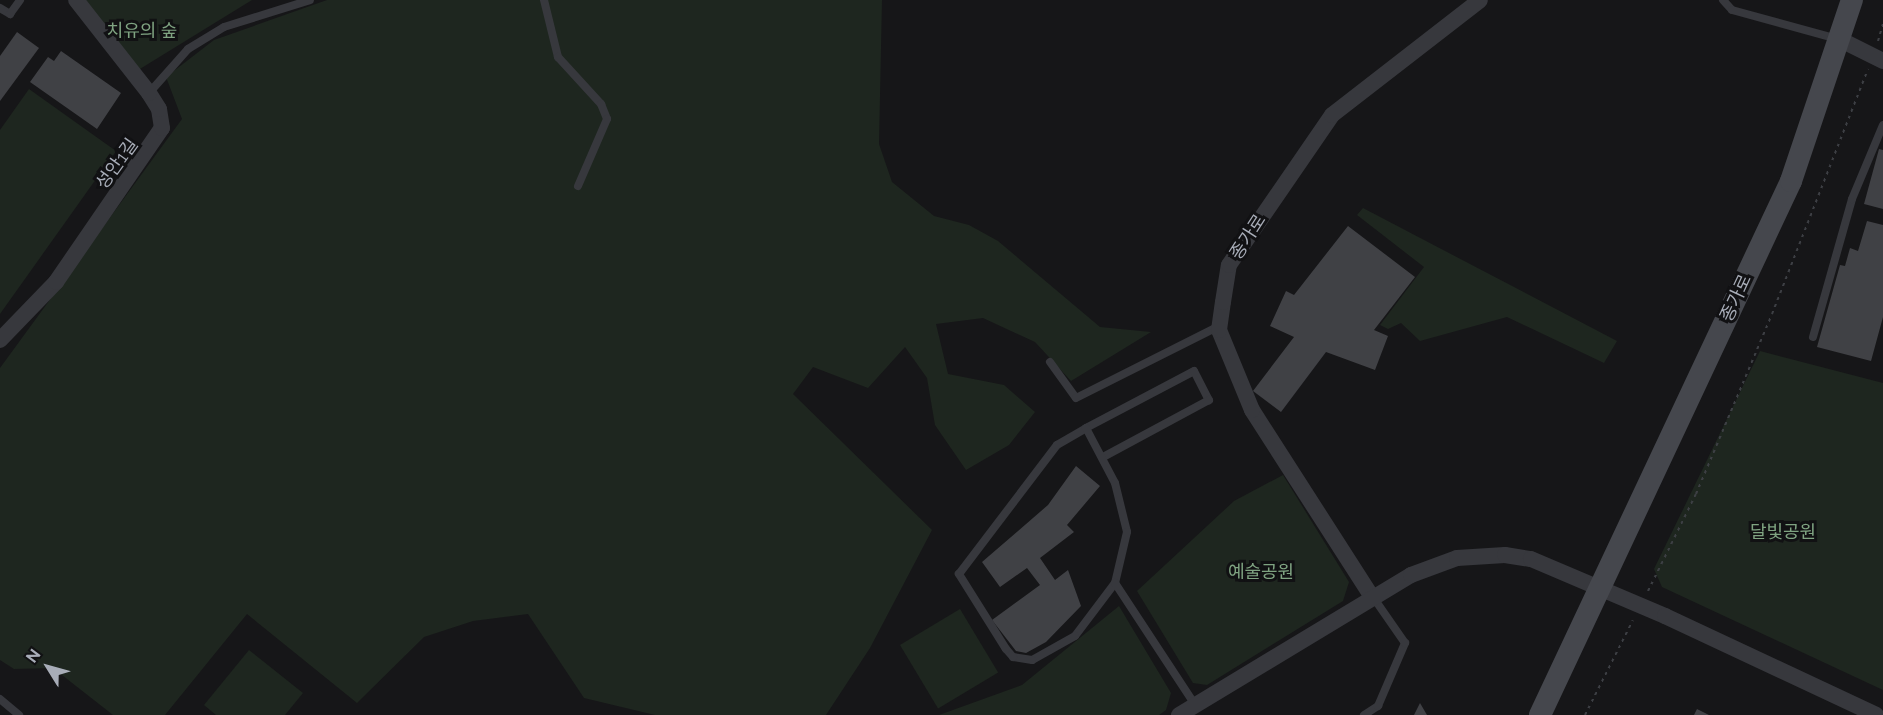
<!DOCTYPE html>
<html>
<head>
<meta charset="utf-8">
<style>
	body { margin:0 }
	#map { position:relative; width:1883px; height:715px; overflow:hidden; background:#161618; font-family:Raleway,"Noto Sans KR",sans-serif }
	div>[style] { position:absolute }
	[style*='--x'] { left:calc(var(--x)*1px); top:calc(var(--y)*1px); width:calc(var(--w)*1px); rotate:calc(var(--a)*1deg) }
	.green>* { inset:0; background:#1e261f; transform-origin:0 0 }
	.building>* { inset:0; background:#404145 }
	.path>* { height:2px; margin-top:-1px; transform-origin:0; background:repeating-linear-gradient(90deg,#3d3f44 0 3px,transparent 0 7.5px) }
	.lane>* { height:8px; margin:-4px; padding:0 4px; transform-origin:4px; border-radius:4px; background:#37383d }
	.street>* { height:16px; margin:-8px; padding:0 8px; transform-origin:8px; border-radius:8px; background:#37383d }
	.secondary>* { height:22px; margin:-11px; padding:0 11px; transform-origin:11px; border-radius:11px; background:#45474d }
	span { translate:-50% -50%; white-space:nowrap; text-align:center; line-height:1.15; -webkit-text-stroke:6px #111113; paint-order:stroke }
	.park-label { font-size:18px; color:#7fa381 }
	.street-label { font-size:18px; color:#a8adb8 }
	.north { position:absolute; left:18px; top:637px; width:60px; height:60px; -webkit-text-stroke:4px #111113; paint-order:stroke; rotate:307deg; font-size:16px; font-weight:700; line-height:24px; text-align:center; color:#a8adb8 }
	.north::after { content:''; display:block; margin:auto; width:21px; height:27px; background:#a8adb8; clip-path:polygon(50% 0,100% 100%,50% 72%,0 100%) }
</style>
</head>
<body>
<div id="map">
	<div class="green">
		<div style="clip-path:polygon(77px 0,252px 0,135px 72px)"></div>
		<div style="clip-path:polygon(327px 0,882px 0,879px 144px,892px 182px,934px 216px,969px 225px,998px 241px,1100px 327px,1151px 332px,1071px 381px,1035px 342px,983px 318px,936px 324px,948px 374px,1004px 385px,1035px 412px,1009px 445px,966px 470px,935px 425px,927px 378px,905px 347px,868px 388px,813px 367px,793px 394px,932px 530px,870px 648px,826px 715px,655px 715px,584px 698px,528px 614px,473px 621px,424px 637px,357px 703px,247px 614px,165px 715px,113px 715px,53px 668px,14px 669px,0 660px,0 368px,182px 119px,166px 77px,214px 40px)"></div>
		<div style="clip-path:polygon(29px 89px,116px 151px,0 314px,0 130px)"></div>
		<div style="clip-path:polygon(1363px 208px,1617px 341px,1604px 363px,1507px 317px,1420px 341px,1401px 323px,1388px 329px,1380px 325px,1424px 267px,1357px 215px)"></div>
		<div style="clip-path:polygon(1760px 351px,1883px 383px,1883px 690px,1662px 587px,1654px 569px)"></div>
		<div style="clip-path:polygon(1283px 475px,1349px 582px,1343px 601px,1207px 685px,1193px 683px,1137px 591px,1234px 501px)"></div>
		<div style="clip-path:polygon(1119px 606px,1171px 693px,1166px 710px,1159px 715px,939px 715px,1022px 685px)"></div>
		<div style="left:960px;top:609px;width:74px;height:70px;rotate:59deg"></div>
		<div style="clip-path:polygon(249px 650px,303px 693px,285px 715px,216px 715px,204px 705px)"></div>
	</div>
	<div class="building">
		<div style="clip-path:polygon(17px 32px,39px 48px,0 101px,0 56px)"></div>
		<div style="clip-path:polygon(61px 51px,121px 93px,97px 129px,30px 82px,48px 57px,54px 61px)"></div>
		<div style="clip-path:polygon(1879px 149px,1883px 150px,1883px 209px,1864px 204px)"></div>
		<div style="clip-path:polygon(1867px 221px,1883px 225px,1883px 317px,1871px 361px,1817px 347px,1840px 265px,1845px 266px,1850px 248px,1858px 251px)"></div>
		<div style="clip-path:polygon(1348px 226px,1415px 277px,1374px 330px,1388px 336px,1375px 370px,1326px 352px,1281px 412px,1253px 391px,1294px 337px,1270px 326px,1286px 291px,1294px 295px)"></div>
		<div style="clip-path:polygon(1076px 466px,1100px 486px,1067px 525px,1074px 532px,1040px 558px,1055px 580px,1068px 570px,1081px 606px,1046px 642px,1026px 653px,1016px 651px,992px 620px,1040px 585px,1027px 568px,1000px 587px,982px 562px,1048px 505px)"></div>
		<div style="clip-path:polygon(1420px 703px,1427px 715px,1414px 715px)"></div>
		<div style="clip-path:polygon(1697px 709px,1709px 715px,1694px 715px)"></div>
	</div>
	<div class="path">
		<div style="--x:1878;--y:41;--w:18;--a:-74"></div>
		<div style="--x:1648;--y:591;--w:108;--a:-63.7"></div>
		<div style="--x:1696;--y:494;--w:195;--a:-67.1"></div>
		<div style="--x:1772;--y:314;--w:263;--a:-68.6"></div>
		<div style="--x:1585;--y:715;--w:106;--a:-63.2"></div>
	</div>
	<div class="lane">
		<div style="--x:544;--y:0;--w:59;--a:76.2"></div>
		<div style="--x:558;--y:57;--w:64;--a:47.5"></div>
		<div style="--x:601;--y:104;--w:16;--a:68"></div>
		<div style="--x:607;--y:119;--w:73;--a:113.4"></div>
		<div style="--x:1723;--y:0;--w:13;--a:48"></div>
		<div style="--x:1732;--y:10;--w:110;--a:15.3"></div>
		<div style="--x:0;--y:8;--w:12;--a:31"></div>
		<div style="--x:10;--y:14;--w:17;--a:-54"></div>
		<div style="--x:149;--y:93;--w:59;--a:-48.4"></div>
		<div style="--x:188;--y:49;--w:42;--a:-31.4"></div>
		<div style="--x:224;--y:27;--w:90;--a:-17.4"></div>
		<div style="--x:1813;--y:337;--w:143;--a:-74.2"></div>
		<div style="--x:1852;--y:199;--w:80;--a:-67.3"></div>
		<div style="--x:1050;--y:362;--w:44;--a:54.2"></div>
		<div style="--x:1076;--y:398;--w:160;--a:-26.7"></div>
		<div style="--x:1086;--y:428;--w:122;--a:-27.8"></div>
		<div style="--x:1194;--y:371;--w:33;--a:63"></div>
		<div style="--x:1209;--y:400;--w:120;--a:151.7"></div>
		<div style="--x:1115;--y:583;--w:66;--a:127"></div>
		<div style="--x:1075;--y:636;--w:49;--a:150.8"></div>
		<div style="--x:1032;--y:660;--w:19;--a:-171"></div>
		<div style="--x:1013;--y:657;--w:11;--a:-131"></div>
		<div style="--x:1006;--y:649;--w:89;--a:-122.1"></div>
		<div style="--x:959;--y:574;--w:162;--a:-52.8"></div>
		<div style="--x:1057;--y:445;--w:34;--a:-30"></div>
		<div style="--x:1086;--y:428;--w:62;--a:62.2"></div>
		<div style="--x:1115;--y:483;--w:50;--a:76.2"></div>
		<div style="--x:1127;--y:532;--w:52;--a:103.2"></div>
		<div style="--x:1115;--y:583;--w:146;--a:56.7"></div>
		<div style="--x:0;--y:699;--w:25;--a:40"></div>
		<div style="--x:1364;--y:715;--w:17;--a:-33"></div>
		<div style="--x:1378;--y:706;--w:69;--a:-66.8"></div>
		<div style="--x:1405;--y:643;--w:56;--a:-124.8"></div>
	</div>
	<div class="street">
		<div style="--x:1839;--y:39;--w:49;--a:26.6"></div>
		<div style="--x:0;--y:340;--w:81;--a:-46"></div>
		<div style="--x:56;--y:282;--w:187;--a:-55.5"></div>
		<div style="--x:162;--y:128;--w:19;--a:-99"></div>
		<div style="--x:159;--y:109;--w:19;--a:-122"></div>
		<div style="--x:149;--y:93;--w:118;--a:-128.1"></div>
		<div style="--x:1372;--y:597;--w:222;--a:-122.7"></div>
		<div style="--x:1252;--y:410;--w:87;--a:-112.4"></div>
		<div style="--x:1219;--y:330;--w:28;--a:-82"></div>
		<div style="--x:1223;--y:302;--w:37;--a:-81"></div>
		<div style="--x:1229;--y:265;--w:182;--a:-55.5"></div>
		<div style="--x:1332;--y:115;--w:187;--a:-37.8"></div>
		<div style="--x:1179;--y:715;--w:271;--a:-31.1"></div>
		<div style="--x:1411;--y:575;--w:49;--a:-20.3"></div>
		<div style="--x:1457;--y:558;--w:48;--a:-3.6"></div>
		<div style="--x:1505;--y:555;--w:26;--a:9"></div>
		<div style="--x:1531;--y:559;--w:146;--a:23"></div>
		<div style="--x:1665;--y:616;--w:233;--a:25.1"></div>
	</div>
	<div class="secondary">
		<div style="--x:1540;--y:715;--w:590;--a:-64.82"></div>
		<div style="--x:1791;--y:181;--w:191;--a:-71.4"></div>
	</div>
	<div class="park-label">
		<span style="left:142px;top:31px">치유의 숲</span>
		<span style="left:1783px;top:532px">달빛공원</span>
		<span style="left:1261px;top:572px">예술공원</span>
	</div>
	<div class="street-label">
		<span style="left:117px;top:164px;rotate:-54deg">성안1길</span>
		<span style="left:1248px;top:237px;rotate:-57deg">종가로</span>
		<span style="left:1736px;top:298px;rotate:-65deg">종가로</span>
	</div>
	<div class="north">N</div>
</div>
</body>
</html>
